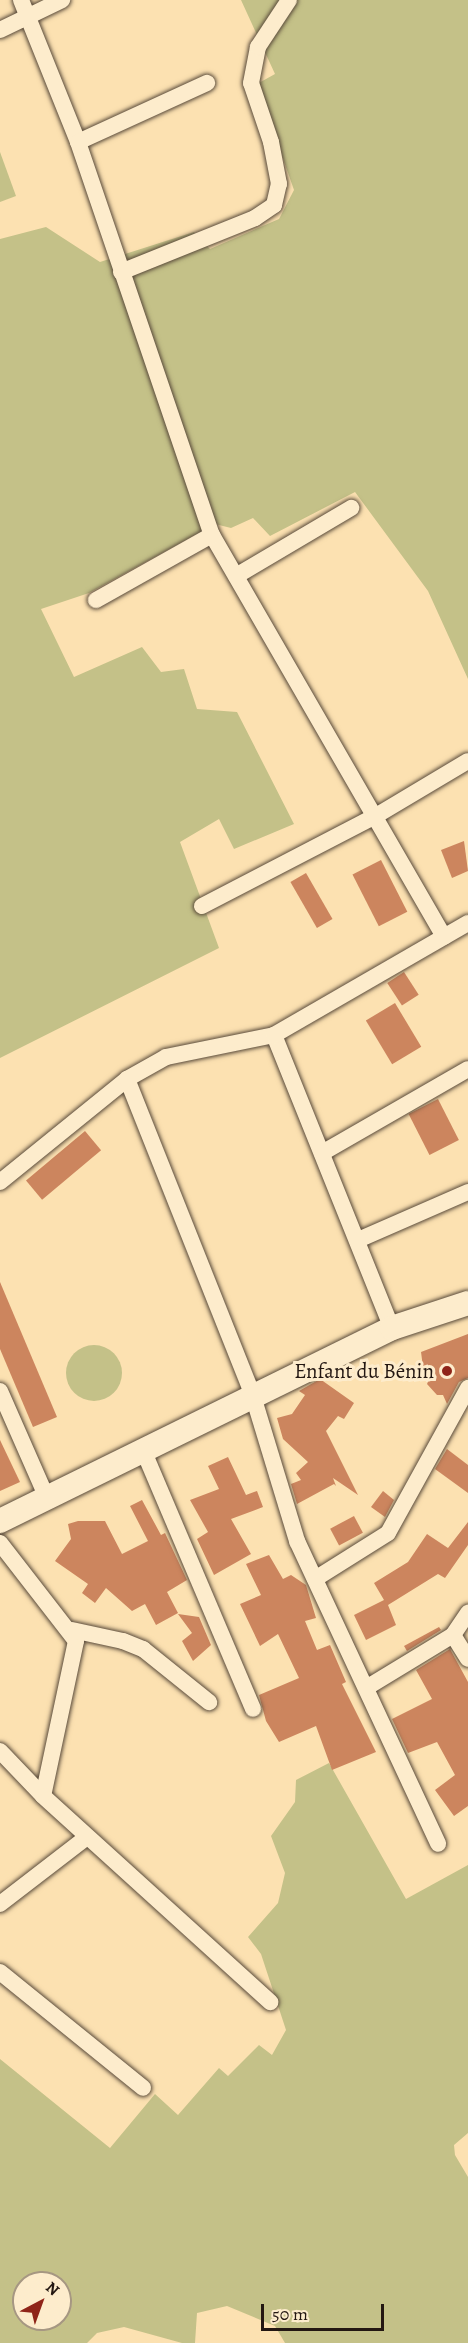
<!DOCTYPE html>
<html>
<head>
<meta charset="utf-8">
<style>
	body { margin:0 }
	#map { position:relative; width:468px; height:2343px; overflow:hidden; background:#fce1b1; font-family:Alegreya,serif }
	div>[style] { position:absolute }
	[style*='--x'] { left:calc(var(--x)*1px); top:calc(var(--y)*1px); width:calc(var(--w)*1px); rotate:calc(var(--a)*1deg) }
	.green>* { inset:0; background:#c4c188 }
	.round { border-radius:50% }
	.building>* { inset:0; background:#cc855e; transform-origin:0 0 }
	.roads { filter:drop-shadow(0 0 2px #594a3a) drop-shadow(0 0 2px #594a3a) }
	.street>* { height:16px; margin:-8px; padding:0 8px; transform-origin:8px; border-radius:8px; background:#fdeccc }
	.secondary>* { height:24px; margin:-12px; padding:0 12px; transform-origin:12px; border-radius:12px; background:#fdeccc }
	.dots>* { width:16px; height:16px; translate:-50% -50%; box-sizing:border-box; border:3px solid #fdeccc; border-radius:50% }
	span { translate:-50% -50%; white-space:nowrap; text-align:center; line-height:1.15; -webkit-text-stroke:6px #fdeccc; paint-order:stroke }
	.poi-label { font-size:21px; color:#231712 }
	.right { translate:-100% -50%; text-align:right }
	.north { position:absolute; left:12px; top:2271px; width:60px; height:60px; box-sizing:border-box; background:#fdeccc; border:2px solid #a69782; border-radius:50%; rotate:41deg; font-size:16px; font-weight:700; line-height:24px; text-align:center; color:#231712 }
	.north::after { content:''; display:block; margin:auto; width:21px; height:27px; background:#8f2418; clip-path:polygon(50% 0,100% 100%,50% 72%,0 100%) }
	.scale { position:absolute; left:261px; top:2304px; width:123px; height:27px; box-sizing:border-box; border:3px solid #231712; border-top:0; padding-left:8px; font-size:18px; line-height:21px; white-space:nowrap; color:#231712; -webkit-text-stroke:4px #fdeccc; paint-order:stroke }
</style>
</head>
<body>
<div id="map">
	<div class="green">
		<div style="clip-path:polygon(241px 0,468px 0,468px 679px,428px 591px,355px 492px,270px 536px,253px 518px,231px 528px,215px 524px,89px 593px,41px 609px,74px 677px,142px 647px,161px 672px,184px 669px,197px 709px,237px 712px,294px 824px,234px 849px,219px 819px,180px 842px,219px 948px,0 1058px,0 239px,46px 227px,100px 262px,194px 232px,210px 249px,279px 219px,294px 190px,257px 84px,275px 74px)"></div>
		<div style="clip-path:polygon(0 152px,16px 196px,0 202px)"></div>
		<div class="round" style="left:66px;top:1345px;width:56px;height:56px"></div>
		<div style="clip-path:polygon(evenodd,329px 1763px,406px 1899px,468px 1865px,468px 2133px,454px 2145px,455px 2155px,468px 2177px,468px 2343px,285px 2343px,275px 2326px,227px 2306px,197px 2313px,195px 2343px,182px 2343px,124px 2327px,97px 2333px,87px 2343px,0 2343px,0 2059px,110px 2148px,155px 2094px,178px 2115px,219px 2068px,228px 2076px,259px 2045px,272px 2055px,286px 2030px,261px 1954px,248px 1937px,278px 1903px,285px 1873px,271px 1836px,295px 1802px,296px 1780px,329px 1763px,24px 2283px,60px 2283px,60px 2319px,24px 2319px,24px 2283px)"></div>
	</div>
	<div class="building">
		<div style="clip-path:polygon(464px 841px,468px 871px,452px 878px,441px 850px)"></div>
		<div style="left:381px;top:860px;width:58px;height:32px;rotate:63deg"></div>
		<div style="left:306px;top:873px;width:53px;height:18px;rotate:60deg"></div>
		<div style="left:404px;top:972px;width:27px;height:20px;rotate:57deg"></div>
		<div style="left:395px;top:1003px;width:51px;height:34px;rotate:59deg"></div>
		<div style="left:438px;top:1099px;width:46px;height:33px;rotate:63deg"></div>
		<div style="left:85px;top:1131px;width:25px;height:77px;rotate:50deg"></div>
		<div style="clip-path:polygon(0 1282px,57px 1417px,33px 1427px,0 1349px)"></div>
		<div style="clip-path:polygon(468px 1334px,468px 1378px,459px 1382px,447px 1404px,443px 1395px,437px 1395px,427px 1384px,431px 1375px,423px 1367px,421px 1352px)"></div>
		<div style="clip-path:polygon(320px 1379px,354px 1403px,344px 1419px,338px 1416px,326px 1431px,358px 1495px,333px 1478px,336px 1486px,334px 1484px,297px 1504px,291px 1484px,301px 1480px,296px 1473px,308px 1462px,283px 1439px,277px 1418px,292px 1414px,305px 1395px,299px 1391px)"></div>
		<div style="clip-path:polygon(0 1440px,20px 1482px,0 1491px)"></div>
		<div style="clip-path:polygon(447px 1449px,468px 1465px,468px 1493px,435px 1469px)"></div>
		<div style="clip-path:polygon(228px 1457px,246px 1495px,257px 1491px,263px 1507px,231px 1519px,251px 1554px,214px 1575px,197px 1539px,208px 1532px,190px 1500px,219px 1489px,208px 1466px)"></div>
		<div style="clip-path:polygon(383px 1491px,394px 1500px,385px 1517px,371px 1507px)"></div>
		<div style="clip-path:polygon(142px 1500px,161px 1535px,165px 1533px,187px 1580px,167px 1592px,178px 1613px,156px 1625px,145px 1604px,132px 1611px,106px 1588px,95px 1603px,82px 1593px,88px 1584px,55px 1561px,71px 1539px,68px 1524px,78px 1521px,105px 1521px,122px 1554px,148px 1541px,130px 1506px)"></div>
		<div style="left:354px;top:1516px;width:19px;height:27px;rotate:62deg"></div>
		<div style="clip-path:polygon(468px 1522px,468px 1545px,445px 1578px,438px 1574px,388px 1605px,396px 1625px,366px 1640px,354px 1615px,384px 1600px,374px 1583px,408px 1562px,427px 1534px,448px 1548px)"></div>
		<div style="clip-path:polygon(269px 1555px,283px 1579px,291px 1575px,306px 1585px,316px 1618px,305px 1621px,317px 1650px,330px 1645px,346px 1682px,342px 1684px,376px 1752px,332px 1770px,316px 1726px,279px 1742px,266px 1721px,259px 1695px,299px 1678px,278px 1634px,260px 1646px,240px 1604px,261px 1595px,246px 1564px)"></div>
		<div style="clip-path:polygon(178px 1614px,199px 1617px,211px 1645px,193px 1661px,182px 1641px,192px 1633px)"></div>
		<div style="clip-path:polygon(439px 1627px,441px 1630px,407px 1651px,404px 1646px)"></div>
		<div style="clip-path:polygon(450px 1649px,468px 1682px,468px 1806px,454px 1816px,435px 1790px,455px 1775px,437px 1742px,408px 1753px,392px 1719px,432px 1699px,416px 1670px)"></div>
	</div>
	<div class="roads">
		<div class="street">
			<div style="--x:21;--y:0;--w:153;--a:68.1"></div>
			<div style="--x:78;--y:142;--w:415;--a:71.2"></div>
			<div style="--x:212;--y:535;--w:464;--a:60"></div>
			<div style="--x:0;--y:30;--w:69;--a:-25.8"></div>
			<div style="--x:78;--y:142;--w:142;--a:-24.6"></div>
			<div style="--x:121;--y:272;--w:144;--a:-21.9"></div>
			<div style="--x:255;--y:218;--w:23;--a:-34"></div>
			<div style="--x:274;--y:205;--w:22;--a:-77"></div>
			<div style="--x:279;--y:184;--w:43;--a:-100.8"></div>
			<div style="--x:271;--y:142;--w:62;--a:-108.7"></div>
			<div style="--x:251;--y:83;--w:37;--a:-79"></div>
			<div style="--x:258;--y:47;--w:56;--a:-56.6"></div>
			<div style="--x:236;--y:576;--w:134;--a:-30.6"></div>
			<div style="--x:96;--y:600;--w:133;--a:-29.3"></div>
			<div style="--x:202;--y:906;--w:194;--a:-27.4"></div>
			<div style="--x:374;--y:817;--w:109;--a:-30.8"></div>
			<div style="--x:274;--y:1035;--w:316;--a:68.1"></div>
			<div style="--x:127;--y:1079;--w:341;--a:68.3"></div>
			<div style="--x:253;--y:1396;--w:152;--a:73.1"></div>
			<div style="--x:297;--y:1541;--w:334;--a:65"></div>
			<div style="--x:322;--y:1153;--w:168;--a:-29.9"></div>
			<div style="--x:0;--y:1182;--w:164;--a:-39"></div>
			<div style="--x:127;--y:1079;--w:45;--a:-29.4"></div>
			<div style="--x:166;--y:1057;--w:110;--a:-11.5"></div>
			<div style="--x:274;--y:1035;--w:224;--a:-30"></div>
			<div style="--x:358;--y:1240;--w:120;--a:-23.6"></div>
			<div style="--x:0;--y:1391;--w:117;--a:66.3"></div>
			<div style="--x:144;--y:1452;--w:279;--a:67"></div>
			<div style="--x:0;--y:1543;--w:124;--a:52.2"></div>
			<div style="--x:76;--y:1641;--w:158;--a:102"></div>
			<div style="--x:315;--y:1579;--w:86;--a:-32.2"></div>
			<div style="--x:388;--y:1533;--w:166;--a:-61.1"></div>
			<div style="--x:72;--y:1630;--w:52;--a:12.2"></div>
			<div style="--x:123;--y:1641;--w:22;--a:22"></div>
			<div style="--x:143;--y:1649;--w:85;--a:38.8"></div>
			<div style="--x:453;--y:1635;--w:28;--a:58"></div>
			<div style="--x:366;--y:1688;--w:102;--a:-31.3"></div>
			<div style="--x:453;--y:1635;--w:27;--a:-56"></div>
			<div style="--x:0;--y:1751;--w:62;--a:46.3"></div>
			<div style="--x:43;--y:1796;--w:307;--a:42.2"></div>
			<div style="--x:0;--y:1904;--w:110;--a:-37.6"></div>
			<div style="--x:0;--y:1972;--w:184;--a:39"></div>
		</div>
		<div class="secondary">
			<div style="--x:0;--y:1521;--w:437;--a:-26.2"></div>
			<div style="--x:392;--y:1328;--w:80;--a:-18.2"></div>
		</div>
	</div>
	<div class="dots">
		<div style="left:447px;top:1371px;background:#8f2418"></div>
	</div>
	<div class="poi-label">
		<span class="right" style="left:434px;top:1371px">Enfant du Bénin</span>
	</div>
	<div class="north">N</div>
	<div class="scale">50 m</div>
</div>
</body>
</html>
